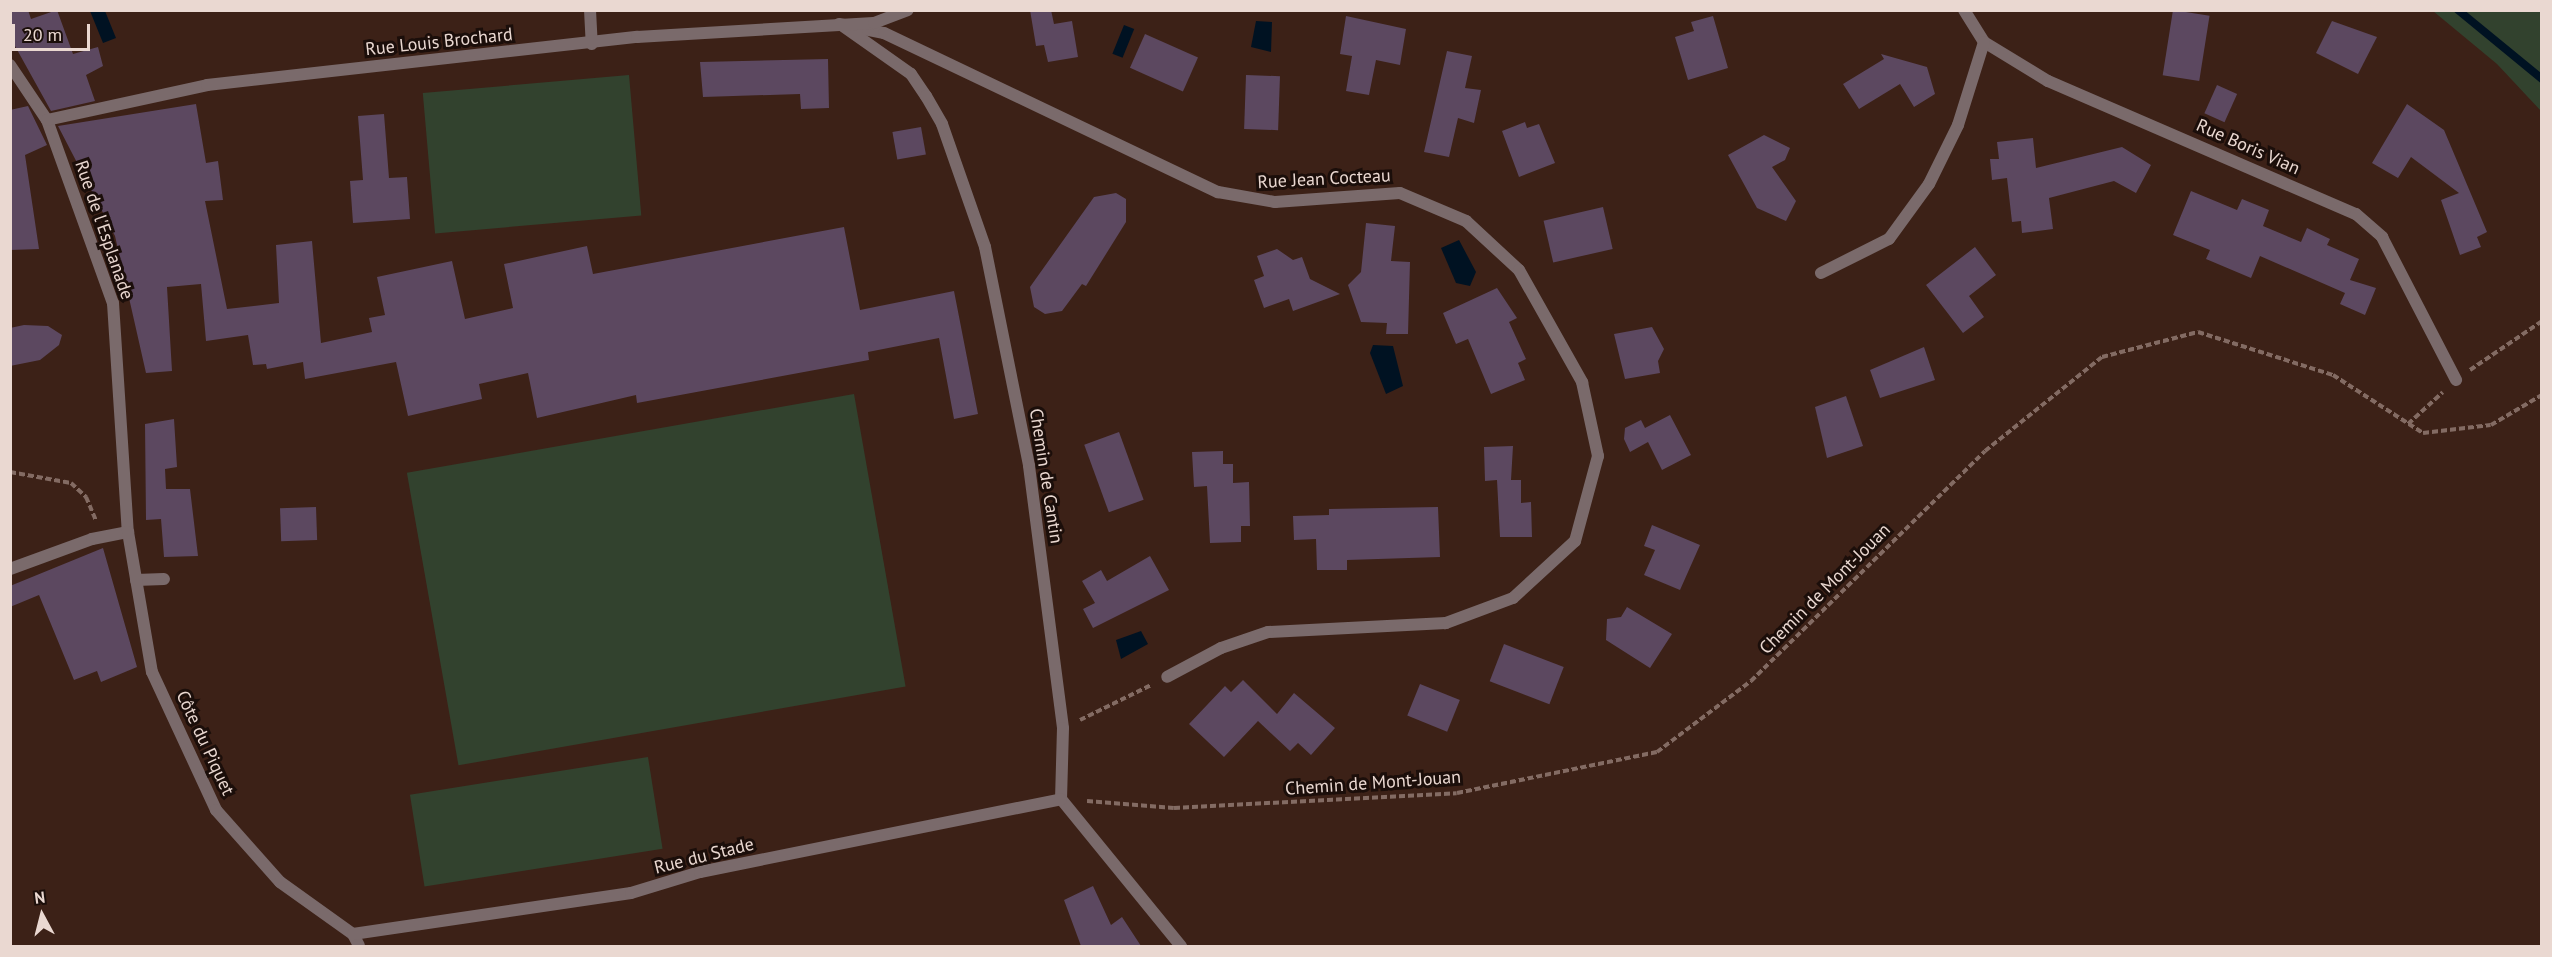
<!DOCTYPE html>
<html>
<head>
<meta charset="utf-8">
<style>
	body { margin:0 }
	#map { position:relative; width:2552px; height:957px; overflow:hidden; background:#3c2117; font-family:"PT Sans",sans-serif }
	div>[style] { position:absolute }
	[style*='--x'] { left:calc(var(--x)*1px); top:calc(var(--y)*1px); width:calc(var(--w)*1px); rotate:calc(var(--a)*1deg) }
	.green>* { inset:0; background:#32422e; transform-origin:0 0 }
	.water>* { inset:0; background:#001222; transform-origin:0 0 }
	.stream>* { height:8px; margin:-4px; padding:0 4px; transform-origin:4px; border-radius:4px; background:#001222 }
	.building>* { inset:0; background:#5c4860; transform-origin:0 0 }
	.path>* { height:4px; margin-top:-2px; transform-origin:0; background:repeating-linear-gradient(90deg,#836b63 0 6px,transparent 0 9px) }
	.service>* { height:12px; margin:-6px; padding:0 6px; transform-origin:6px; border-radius:6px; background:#7a6a6b }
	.pedestrian>* { height:12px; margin:-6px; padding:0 6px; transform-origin:6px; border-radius:6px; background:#7a6a6b }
	.minor>* { height:12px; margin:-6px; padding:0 6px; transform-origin:6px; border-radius:6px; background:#7a6a6b }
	span { translate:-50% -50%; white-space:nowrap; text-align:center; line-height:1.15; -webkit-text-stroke:6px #1b0e0a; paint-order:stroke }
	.street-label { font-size:18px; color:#ead8d1 }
	.frame { position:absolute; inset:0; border:12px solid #ead8d1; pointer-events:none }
	.north { position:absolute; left:12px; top:885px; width:60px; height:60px; -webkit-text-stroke:4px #1b0e0a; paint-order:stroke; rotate:353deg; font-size:16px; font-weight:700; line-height:24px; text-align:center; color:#ead8d1 }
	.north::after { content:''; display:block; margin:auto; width:21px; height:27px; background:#ead8d1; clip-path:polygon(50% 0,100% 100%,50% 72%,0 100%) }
	.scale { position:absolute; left:12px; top:24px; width:78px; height:27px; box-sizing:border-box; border:3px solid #ead8d1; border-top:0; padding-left:8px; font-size:18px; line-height:21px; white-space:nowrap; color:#ead8d1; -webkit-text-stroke:4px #1b0e0a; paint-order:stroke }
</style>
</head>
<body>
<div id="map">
	<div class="green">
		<div style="clip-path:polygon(2433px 11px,2541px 11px,2541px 111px,2497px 64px)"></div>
		<div style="left:629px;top:75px;width:141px;height:207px;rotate:85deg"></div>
		<div style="left:854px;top:394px;width:297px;height:454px;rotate:80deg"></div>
		<div style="left:648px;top:757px;width:93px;height:241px;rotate:81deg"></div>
	</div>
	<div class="water">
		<div style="clip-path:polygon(90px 11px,105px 11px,116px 38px,103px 43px)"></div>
		<div style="clip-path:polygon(1256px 21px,1272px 22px,1271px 52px,1251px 47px)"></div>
		<div style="left:1124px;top:25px;width:11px;height:31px;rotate:22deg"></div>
		<div style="clip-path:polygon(1459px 240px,1476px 272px,1470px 286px,1456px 283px,1441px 248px)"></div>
		<div style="clip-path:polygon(1373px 345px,1393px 346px,1403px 386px,1386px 394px,1370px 353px)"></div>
		<div style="clip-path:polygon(1141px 631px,1148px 644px,1121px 659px,1116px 640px)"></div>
	</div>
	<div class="stream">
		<div style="--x:2458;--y:10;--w:109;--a:39.4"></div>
	</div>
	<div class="building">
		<div style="clip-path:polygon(10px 10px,28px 10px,31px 19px,57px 10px,73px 54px,98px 47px,103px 66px,86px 75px,95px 101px,51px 111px,10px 37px)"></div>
		<div style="clip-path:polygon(1030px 10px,1051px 10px,1054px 24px,1072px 21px,1078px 57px,1048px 62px,1044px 45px,1036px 46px)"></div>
		<div style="left:2173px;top:10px;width:37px;height:66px;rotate:9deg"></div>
		<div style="clip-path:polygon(1346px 16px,1406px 29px,1400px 65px,1376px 60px,1369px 95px,1346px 91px,1352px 56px,1340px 54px)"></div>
		<div style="clip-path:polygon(1713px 16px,1728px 68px,1688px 80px,1675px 37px,1694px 31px,1691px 22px)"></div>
		<div style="clip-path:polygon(2332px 21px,2377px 37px,2358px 74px,2316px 53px)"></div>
		<div style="left:1145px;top:34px;width:58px;height:37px;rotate:24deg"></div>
		<div style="clip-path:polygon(1447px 51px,1472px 56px,1465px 88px,1481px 90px,1474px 123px,1458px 118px,1449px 157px,1424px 152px)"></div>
		<div style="clip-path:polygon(1881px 54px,1927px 67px,1935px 94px,1914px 107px,1900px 84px,1859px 109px,1843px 84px,1884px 59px)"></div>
		<div style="clip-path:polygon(828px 59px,829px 108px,801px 109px,800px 94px,703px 97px,700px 62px)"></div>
		<div style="left:1246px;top:75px;width:34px;height:54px;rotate:2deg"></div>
		<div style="left:2217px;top:85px;width:22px;height:31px;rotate:24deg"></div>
		<div style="clip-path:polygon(196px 104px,206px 163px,218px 161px,223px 200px,205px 201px,227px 309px,279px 303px,276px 245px,312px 241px,321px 343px,372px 332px,369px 318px,385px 315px,377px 277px,452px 261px,465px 319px,513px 308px,504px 264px,587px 246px,593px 274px,844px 227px,860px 310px,954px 291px,978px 414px,954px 419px,939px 338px,868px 352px,869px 360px,637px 403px,636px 395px,537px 418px,528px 373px,479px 384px,482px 399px,408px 416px,396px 362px,305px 379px,303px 362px,267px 369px,266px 364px,253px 365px,248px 335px,206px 341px,201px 284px,167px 287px,172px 371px,146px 373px,115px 236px,58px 126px)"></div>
		<div style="clip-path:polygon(2407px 104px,2444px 130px,2487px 232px,2477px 237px,2481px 247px,2460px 255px,2441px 200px,2459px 193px,2411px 157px,2398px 178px,2372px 163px)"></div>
		<div style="clip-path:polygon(28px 106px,47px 145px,25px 155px,39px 249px,10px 250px,10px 110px)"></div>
		<div style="clip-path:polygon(384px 114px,389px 178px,407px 177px,410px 219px,353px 223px,350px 181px,363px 180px,358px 116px)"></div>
		<div style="clip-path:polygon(1525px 122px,1527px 128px,1539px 124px,1555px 163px,1519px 177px,1502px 131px)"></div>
		<div style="left:921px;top:127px;width:28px;height:29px;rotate:80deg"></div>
		<div style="clip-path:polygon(1764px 135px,1790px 148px,1785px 160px,1772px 167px,1796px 201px,1786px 221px,1757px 208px,1728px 155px)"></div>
		<div style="clip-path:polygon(2033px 138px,2036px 168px,2122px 147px,2151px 165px,2136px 193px,2114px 181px,2049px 198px,2053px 229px,2022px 233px,2021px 221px,2012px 222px,2007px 178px,1992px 180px,1990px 159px,1999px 159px,1997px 142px)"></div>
		<div style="clip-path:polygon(2191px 191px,2237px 210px,2242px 199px,2269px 210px,2263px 226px,2301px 242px,2307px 228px,2330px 239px,2327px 245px,2359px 259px,2350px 280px,2376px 288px,2365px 315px,2340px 304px,2345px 293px,2260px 256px,2251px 278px,2206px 259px,2210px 250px,2173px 235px)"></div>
		<div style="clip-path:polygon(1116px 193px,1126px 199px,1126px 222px,1086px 286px,1082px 284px,1062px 311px,1045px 314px,1034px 307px,1030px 287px,1094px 197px)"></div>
		<div style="left:1603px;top:207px;width:43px;height:61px;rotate:77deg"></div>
		<div style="clip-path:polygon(1366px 223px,1395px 226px,1391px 261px,1410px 262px,1408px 334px,1386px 334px,1387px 323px,1361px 322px,1348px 285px,1361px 272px)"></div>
		<div style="clip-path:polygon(1975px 247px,1996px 275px,1969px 296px,1984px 317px,1963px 333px,1926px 285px)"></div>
		<div style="clip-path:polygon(1277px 249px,1293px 260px,1302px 257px,1310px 279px,1340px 294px,1293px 311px,1289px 299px,1264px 308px,1254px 280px,1264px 276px,1257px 256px)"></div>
		<div style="clip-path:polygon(1497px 288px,1517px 318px,1509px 322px,1526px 359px,1518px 363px,1525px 380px,1491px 394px,1468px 339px,1456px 344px,1443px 313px)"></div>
		<div style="clip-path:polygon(24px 325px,48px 326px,62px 335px,59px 345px,40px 360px,10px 366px,10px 328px)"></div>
		<div style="clip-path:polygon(1652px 327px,1664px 349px,1658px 361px,1660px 373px,1625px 379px,1614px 334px)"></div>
		<div style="clip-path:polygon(1924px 347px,1935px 380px,1880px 398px,1870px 370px)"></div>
		<div style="clip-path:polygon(1846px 396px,1863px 446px,1827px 458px,1815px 407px)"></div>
		<div style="clip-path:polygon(1670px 415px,1691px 455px,1662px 470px,1648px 442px,1630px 452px,1624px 439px,1625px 428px,1641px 420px,1645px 428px)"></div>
		<div style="clip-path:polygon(174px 419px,177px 467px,165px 469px,166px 489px,190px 489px,198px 556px,164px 557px,161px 519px,146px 520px,145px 424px)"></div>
		<div style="left:1119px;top:432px;width:72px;height:37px;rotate:70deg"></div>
		<div style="clip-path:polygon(1513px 446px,1511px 480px,1521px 480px,1521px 503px,1531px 502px,1532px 537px,1500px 537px,1497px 480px,1485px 481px,1484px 447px)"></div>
		<div style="clip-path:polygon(1223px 451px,1223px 464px,1233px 464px,1233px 483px,1249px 482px,1250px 526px,1241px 526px,1241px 542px,1210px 543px,1207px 486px,1194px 487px,1192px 452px)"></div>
		<div style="left:316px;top:507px;width:33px;height:36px;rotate:88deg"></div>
		<div style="clip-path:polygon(1438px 507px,1440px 557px,1347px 560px,1347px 570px,1317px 570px,1316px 539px,1294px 540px,1293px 516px,1329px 515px,1329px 509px)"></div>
		<div style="clip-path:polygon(1652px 525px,1700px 545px,1680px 590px,1644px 575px,1655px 550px,1644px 546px)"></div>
		<div style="clip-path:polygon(103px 548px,137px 667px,101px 682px,97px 671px,74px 680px,39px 595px,10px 607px,10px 586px)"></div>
		<div style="clip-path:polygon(1150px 556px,1169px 590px,1093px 628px,1083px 609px,1095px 603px,1082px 581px,1101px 570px,1107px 581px)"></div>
		<div style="clip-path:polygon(1627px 607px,1672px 634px,1650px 668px,1606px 640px,1607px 619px,1621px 617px)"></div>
		<div style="left:1504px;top:644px;width:64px;height:40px;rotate:21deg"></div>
		<div style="clip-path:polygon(1243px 680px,1277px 714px,1294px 693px,1335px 728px,1311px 755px,1298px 743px,1290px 751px,1258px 721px,1224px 757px,1189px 724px,1225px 686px,1231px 692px)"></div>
		<div style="left:1420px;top:684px;width:43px;height:34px;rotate:22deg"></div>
		<div style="clip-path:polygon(1093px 886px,1111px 925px,1122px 917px,1141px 946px,1081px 946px,1064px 900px)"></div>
	</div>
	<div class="path">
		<div style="--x:2470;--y:370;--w:87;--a:-34.2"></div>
		<div style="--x:2408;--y:424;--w:47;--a:-42.4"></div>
		<div style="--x:10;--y:472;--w:62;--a:10.2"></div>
		<div style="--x:71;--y:483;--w:21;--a:43"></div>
		<div style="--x:86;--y:497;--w:26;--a:67"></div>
		<div style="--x:1080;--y:720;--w:79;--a:-26.2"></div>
		<div style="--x:1087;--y:801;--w:87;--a:4.6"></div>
		<div style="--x:1174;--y:808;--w:283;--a:-3"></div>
		<div style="--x:1457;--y:793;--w:204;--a:-11.6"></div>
		<div style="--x:1657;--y:752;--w:118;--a:-37.1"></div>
		<div style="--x:1751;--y:681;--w:328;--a:-44.5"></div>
		<div style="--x:1985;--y:451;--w:150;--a:-38.8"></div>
		<div style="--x:2102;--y:357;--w:99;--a:-14.6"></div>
		<div style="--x:2198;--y:332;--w:142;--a:17.7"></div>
		<div style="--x:2333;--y:375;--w:107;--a:32.8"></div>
		<div style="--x:2423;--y:433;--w:68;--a:-6.7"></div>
		<div style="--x:2491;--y:425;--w:59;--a:-30.5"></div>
	</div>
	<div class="service">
		<div style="--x:136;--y:580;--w:28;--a:-2"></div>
	</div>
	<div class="pedestrian">
		<div style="--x:10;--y:569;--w:87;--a:-20.1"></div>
		<div style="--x:92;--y:539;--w:37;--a:-11"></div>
	</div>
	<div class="minor">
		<div style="--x:590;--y:10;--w:34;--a:87"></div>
		<div style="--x:1964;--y:10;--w:38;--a:58"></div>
		<div style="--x:1984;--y:42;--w:75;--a:31.4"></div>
		<div style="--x:2048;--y:81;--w:335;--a:23.4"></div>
		<div style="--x:2356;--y:214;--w:35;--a:41"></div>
		<div style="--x:2382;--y:237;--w:161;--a:62.6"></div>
		<div style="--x:839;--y:24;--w:46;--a:11.3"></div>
		<div style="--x:884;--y:33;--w:370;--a:25.5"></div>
		<div style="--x:1218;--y:192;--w:58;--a:10"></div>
		<div style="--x:1275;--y:202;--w:125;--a:-4.1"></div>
		<div style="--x:1400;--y:193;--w:72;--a:23"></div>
		<div style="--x:1466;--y:221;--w:72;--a:42.8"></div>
		<div style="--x:1519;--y:270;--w:129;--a:60.6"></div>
		<div style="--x:1582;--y:382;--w:76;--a:77.8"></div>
		<div style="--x:1598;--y:456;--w:88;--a:105.1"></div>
		<div style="--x:1575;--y:541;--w:84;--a:137.4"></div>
		<div style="--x:1513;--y:598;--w:72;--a:159.5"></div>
		<div style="--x:1446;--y:623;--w:178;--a:177.1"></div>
		<div style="--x:1268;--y:632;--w:50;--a:161.2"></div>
		<div style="--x:1221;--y:648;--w:61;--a:151.8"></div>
		<div style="--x:843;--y:26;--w:83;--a:35.2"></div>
		<div style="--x:911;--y:74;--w:27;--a:56"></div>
		<div style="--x:926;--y:96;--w:32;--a:60"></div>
		<div style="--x:942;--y:124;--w:130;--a:70.7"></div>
		<div style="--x:985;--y:247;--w:223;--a:78.6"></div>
		<div style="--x:1029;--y:466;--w:264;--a:82.6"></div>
		<div style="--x:1063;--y:728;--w:71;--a:91.6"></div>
		<div style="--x:1061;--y:799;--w:190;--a:50.8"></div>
		<div style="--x:10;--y:65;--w:66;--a:56.1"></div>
		<div style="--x:47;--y:120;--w:195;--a:70.2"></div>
		<div style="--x:113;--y:303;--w:229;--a:86.3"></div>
		<div style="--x:128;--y:532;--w:142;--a:80.3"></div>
		<div style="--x:152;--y:672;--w:152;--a:65.1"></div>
		<div style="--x:216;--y:810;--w:96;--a:48.4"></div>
		<div style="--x:280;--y:882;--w:90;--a:35.5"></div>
		<div style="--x:353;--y:934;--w:13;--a:63"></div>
		<div style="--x:47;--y:120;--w:164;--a:-12.3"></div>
		<div style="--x:207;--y:85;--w:433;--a:-6.4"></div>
		<div style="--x:637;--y:37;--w:237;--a:-3.4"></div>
		<div style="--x:874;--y:23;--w:36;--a:-21"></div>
		<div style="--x:1821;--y:273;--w:76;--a:-26.6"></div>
		<div style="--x:1889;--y:239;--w:68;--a:-54"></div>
		<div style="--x:1929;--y:184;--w:66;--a:-63.8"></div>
		<div style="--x:1958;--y:125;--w:87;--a:-72.6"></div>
		<div style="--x:353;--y:934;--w:281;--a:-8.4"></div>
		<div style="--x:631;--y:893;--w:72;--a:-16.9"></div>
		<div style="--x:700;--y:872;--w:368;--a:-11.4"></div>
	</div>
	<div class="street-label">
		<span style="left:439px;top:42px;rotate:-6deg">Rue Louis Brochard</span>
		<span style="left:2248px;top:147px;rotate:24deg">Rue Boris Vian</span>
		<span style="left:1324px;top:179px;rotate:-3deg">Rue Jean Cocteau</span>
		<span style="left:104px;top:230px;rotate:71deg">Rue de l'Esplanade</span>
		<span style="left:1046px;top:476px;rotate:81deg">Chemin de Cantin</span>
		<span style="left:1825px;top:589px;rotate:-45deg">Chemin de Mont-Jouan</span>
		<span style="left:205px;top:743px;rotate:65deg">Côte du Piquet</span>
		<span style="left:1373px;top:783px;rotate:-4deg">Chemin de Mont-Jouan</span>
		<span style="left:704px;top:856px;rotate:-14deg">Rue du Stade</span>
	</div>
	<div class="frame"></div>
	<div class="north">N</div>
	<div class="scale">20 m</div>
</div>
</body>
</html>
